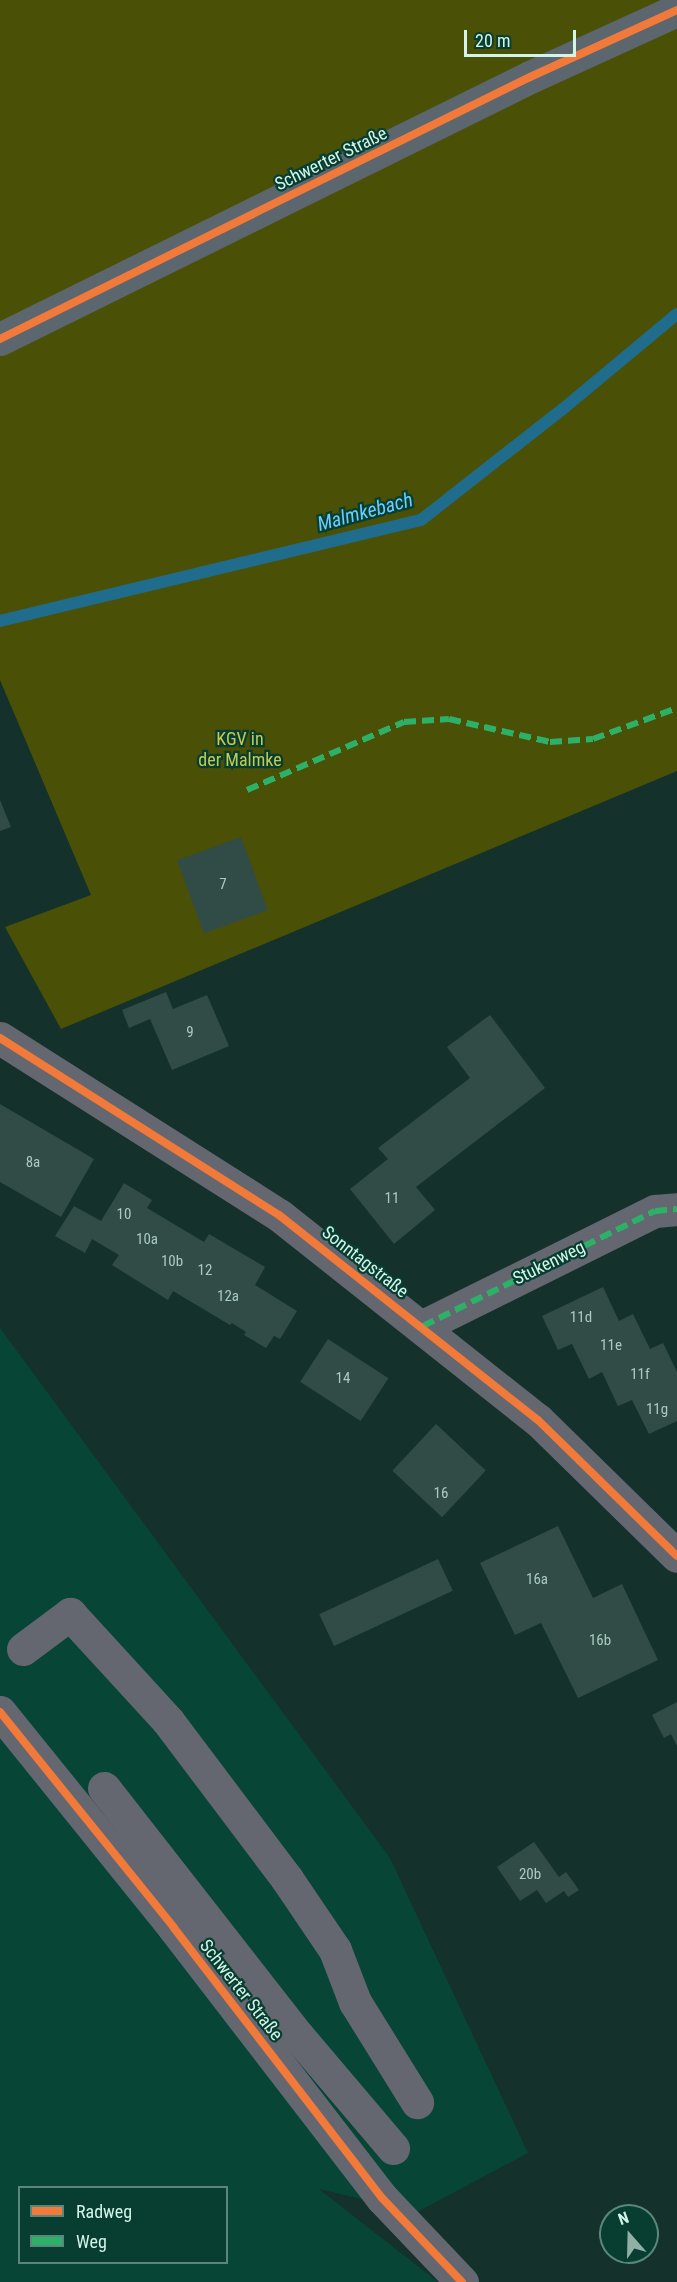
<!DOCTYPE html>
<html>
<head>
<meta charset="utf-8">
<style>
	body { margin:0 }
	#map { position:relative; width:677px; height:2282px; overflow:hidden; background:#14312b; font-family:"Roboto Condensed",sans-serif }
	div>[style] { position:absolute }
	[style*='--x'] { left:calc(var(--x)*1px); top:calc(var(--y)*1px); width:calc(var(--w)*1px); rotate:calc(var(--a)*1deg) }
	.built>* { inset:0; background:#074537 }
	.green>* { inset:0; background:#4a5106 }
	.stream>* { height:12px; margin:-6px; padding:0 6px; transform-origin:6px; border-radius:6px; background:#206c8c }
	.building>* { inset:0; background:#314c46; transform-origin:0 0 }
	.minor>* { height:33px; margin:-16.5px; padding:0 16.5px; transform-origin:16.5px; border-radius:16.5px; background:#646770 }
	.major>* { height:33px; margin:-16.5px; padding:0 16.5px; transform-origin:16.5px; border-radius:16.5px; background:#5c666e }
	.quiet>* { height:6px; margin-top:-3px; transform-origin:0; background:repeating-linear-gradient(90deg,#2db169 0 12px,transparent 0 18px) }
	.cycleway>* { height:8px; margin:-4px; padding:0 4px; transform-origin:4px; border-radius:4px; background:#f17a3a }
	span { translate:-50% -50%; white-space:nowrap; text-align:center; line-height:1.15; -webkit-text-stroke:4.5px #073e31; paint-order:stroke }
	.number-label { font-size:15px; color:#aacac0 }
	.number-label span { -webkit-text-stroke-width:0 }
	.street-label { font-size:18px; color:#d3f4e8 }
	.park-label { font-size:18px; color:#c4cb4e }
	.water-label { font-size:20px; color:#68cdff; font-style:italic }
	.legend { position:absolute; left:18px; top:2186px; width:210px; height:78px; box-sizing:border-box; background:#073e31; border:2px solid #59877a; margin:0; padding:8px 10px; list-style:none; font-size:18px; color:#d3f4e8 }
	.legend li { display:flex; align-items:center; gap:12px; height:30px }
	.legend b { width:30px; border:2px solid #59877a }
	.north { position:absolute; left:599px; top:2204px; width:60px; height:60px; box-sizing:border-box; background:#073e31; border:2px solid #59877a; border-radius:50%; rotate:340deg; font-size:16px; font-weight:700; line-height:24px; text-align:center; color:#d3f4e8 }
	.north::after { content:''; display:block; margin:auto; width:21px; height:27px; background:#90b0a6; clip-path:polygon(50% 0,100% 100%,50% 72%,0 100%) }
	.scale { position:absolute; left:464px; top:30px; width:112px; height:27px; box-sizing:border-box; border:3px solid #d3f4e8; border-top:0; padding-left:8px; font-size:18px; line-height:21px; white-space:nowrap; color:#d3f4e8; -webkit-text-stroke:4px #073e31; paint-order:stroke }
</style>
</head>
<body>
<div id="map">
	<div class="built">
		<div style="clip-path:polygon(evenodd,0 1328px,390px 1858px,528px 2153px,417px 2212px,319px 2189px,438px 2282px,0 2282px,0 1328px,20px 2188px,226px 2188px,226px 2262px,20px 2262px,20px 2188px)"></div>
	</div>
	<div class="green">
		<div style="clip-path:polygon(0 0,677px 0,677px 771px,61px 1029px,5px 927px,91px 895px,0 680px)"></div>
	</div>
	<div class="stream">
		<div style="--x:0;--y:621;--w:433;--a:-13.5"></div>
		<div style="--x:421;--y:520;--w:182;--a:-38.1"></div>
		<div style="--x:564;--y:408;--w:147;--a:-39.8"></div>
	</div>
	<div class="building">
		<div style="clip-path:polygon(0 800px,11px 827px,0 831px)"></div>
		<div style="left:241px;top:837px;width:78px;height:68px;rotate:70deg"></div>
		<div style="clip-path:polygon(166px 992px,173px 1009px,207px 995px,229px 1046px,172px 1070px,150px 1019px,129px 1028px,122px 1010px)"></div>
		<div style="clip-path:polygon(490px 1015px,545px 1088px,416px 1187px,435px 1210px,394px 1244px,350px 1189px,388px 1159px,378px 1148px,470px 1078px,447px 1047px)"></div>
		<div style="clip-path:polygon(0 1104px,94px 1159px,61px 1217px,0 1182px)"></div>
		<div style="clip-path:polygon(124px 1183px,152px 1200px,147px 1208px,204px 1242px,209px 1234px,265px 1267px,255px 1285px,297px 1311px,280px 1339px,274px 1336px,266px 1348px,244px 1335px,246px 1332px,232px 1323px,230px 1325px,173px 1291px,168px 1300px,112px 1265px,119px 1255px,92px 1239px,85px 1253px,55px 1236px,74px 1206px,101px 1221px)"></div>
		<div style="clip-path:polygon(603px 1287px,619px 1321px,633px 1314px,650px 1349px,663px 1343px,677px 1372px,677px 1421px,649px 1434px,632px 1400px,618px 1406px,602px 1372px,589px 1379px,572px 1344px,558px 1350px,542px 1316px)"></div>
		<div style="left:328px;top:1339px;width:72px;height:51px;rotate:33deg"></div>
		<div style="left:436px;top:1424px;width:68px;height:64px;rotate:43deg"></div>
		<div style="clip-path:polygon(558px 1526px,593px 1598px,622px 1584px,658px 1660px,578px 1698px,541px 1623px,515px 1635px,480px 1563px)"></div>
		<div style="left:438px;top:1559px;width:35px;height:131px;rotate:65deg"></div>
		<div style="clip-path:polygon(677px 1702px,677px 1746px,671px 1734px,664px 1738px,652px 1715px)"></div>
		<div style="clip-path:polygon(534px 1842px,559px 1877px,566px 1872px,579px 1890px,568px 1897px,564px 1891px,546px 1903px,537px 1890px,520px 1901px,497px 1867px)"></div>
	</div>
	<div class="minor">
		<div style="--x:0;--y:1038;--w:330;--a:32.4"></div>
		<div style="--x:279;--y:1215;--w:330;--a:38.4"></div>
		<div style="--x:538;--y:1420;--w:194;--a:44.4"></div>
		<div style="--x:423;--y:1326;--w:259;--a:-26.4"></div>
		<div style="--x:655;--y:1211;--w:22;--a:-5"></div>
		<div style="--x:23;--y:1649;--w:59;--a:-36.7"></div>
		<div style="--x:70;--y:1614;--w:145;--a:47.5"></div>
		<div style="--x:168;--y:1721;--w:198;--a:53"></div>
		<div style="--x:287;--y:1879;--w:86;--a:55.9"></div>
		<div style="--x:335;--y:1950;--w:56;--a:69"></div>
		<div style="--x:355;--y:2002;--w:118;--a:58.2"></div>
		<div style="--x:0;--y:1712;--w:277;--a:51.1"></div>
		<div style="--x:174;--y:1928;--w:341;--a:52.4"></div>
		<div style="--x:382;--y:2198;--w:116;--a:46.4"></div>
		<div style="--x:104;--y:1788;--w:315;--a:52"></div>
		<div style="--x:298;--y:2036;--w:147;--a:49.7"></div>
	</div>
	<div class="major">
		<div style="--x:0;--y:339;--w:591;--a:-26.31"></div>
		<div style="--x:530;--y:77;--w:162;--a:-24.5"></div>
	</div>
	<div class="quiet">
		<div style="--x:247;--y:790;--w:171;--a:-23.4"></div>
		<div style="--x:404;--y:722;--w:45;--a:-3.8"></div>
		<div style="--x:449;--y:719;--w:104;--a:12.8"></div>
		<div style="--x:550;--y:742;--w:43;--a:-4"></div>
		<div style="--x:593;--y:739;--w:90;--a:-20.3"></div>
		<div style="--x:423;--y:1326;--w:259;--a:-26.4"></div>
		<div style="--x:655;--y:1211;--w:22;--a:-5"></div>
	</div>
	<div class="cycleway">
		<div style="--x:0;--y:339;--w:591;--a:-26.31"></div>
		<div style="--x:530;--y:77;--w:162;--a:-24.5"></div>
		<div style="--x:0;--y:1038;--w:330;--a:32.4"></div>
		<div style="--x:279;--y:1215;--w:330;--a:38.4"></div>
		<div style="--x:538;--y:1420;--w:194;--a:44.4"></div>
		<div style="--x:0;--y:1712;--w:277;--a:51.1"></div>
		<div style="--x:174;--y:1928;--w:341;--a:52.4"></div>
		<div style="--x:382;--y:2198;--w:116;--a:46.4"></div>
	</div>
	<div class="number-label">
		<span style="left:223px;top:885px">7</span>
		<span style="left:190px;top:1033px">9</span>
		<span style="left:33px;top:1163px">8a</span>
		<span style="left:392px;top:1199px">11</span>
		<span style="left:124px;top:1215px">10</span>
		<span style="left:147px;top:1240px">10a</span>
		<span style="left:172px;top:1262px">10b</span>
		<span style="left:205px;top:1271px">12</span>
		<span style="left:228px;top:1297px">12a</span>
		<span style="left:581px;top:1318px">11d</span>
		<span style="left:611px;top:1346px">11e</span>
		<span style="left:640px;top:1375px">11f</span>
		<span style="left:343px;top:1379px">14</span>
		<span style="left:657px;top:1410px">11g</span>
		<span style="left:441px;top:1494px">16</span>
		<span style="left:537px;top:1580px">16a</span>
		<span style="left:600px;top:1641px">16b</span>
		<span style="left:530px;top:1875px">20b</span>
	</div>
	<div class="street-label">
		<span style="left:331px;top:159px;rotate:-26deg">Schwerter Straße</span>
		<span style="left:365px;top:1262px;rotate:38deg">Sonntagstraße</span>
		<span style="left:549px;top:1263px;rotate:-26deg">Stukenweg</span>
		<span style="left:241px;top:1990px;rotate:52deg">Schwerter Straße</span>
	</div>
	<div class="park-label">
		<span style="left:240px;top:750px">KGV in<br>der Malmke</span>
	</div>
	<div class="water-label">
		<span style="left:365px;top:512px;rotate:-15deg">Malmkebach</span>
	</div>
	<ul class="legend">
	<li><b style="height:8px;background:#f17a3a"></b>Radweg</li>
	<li><b style="height:8px;background:#2db169"></b>Weg</li>
	</ul>
	<div class="north">N</div>
	<div class="scale">20 m</div>
</div>
</body>
</html>
